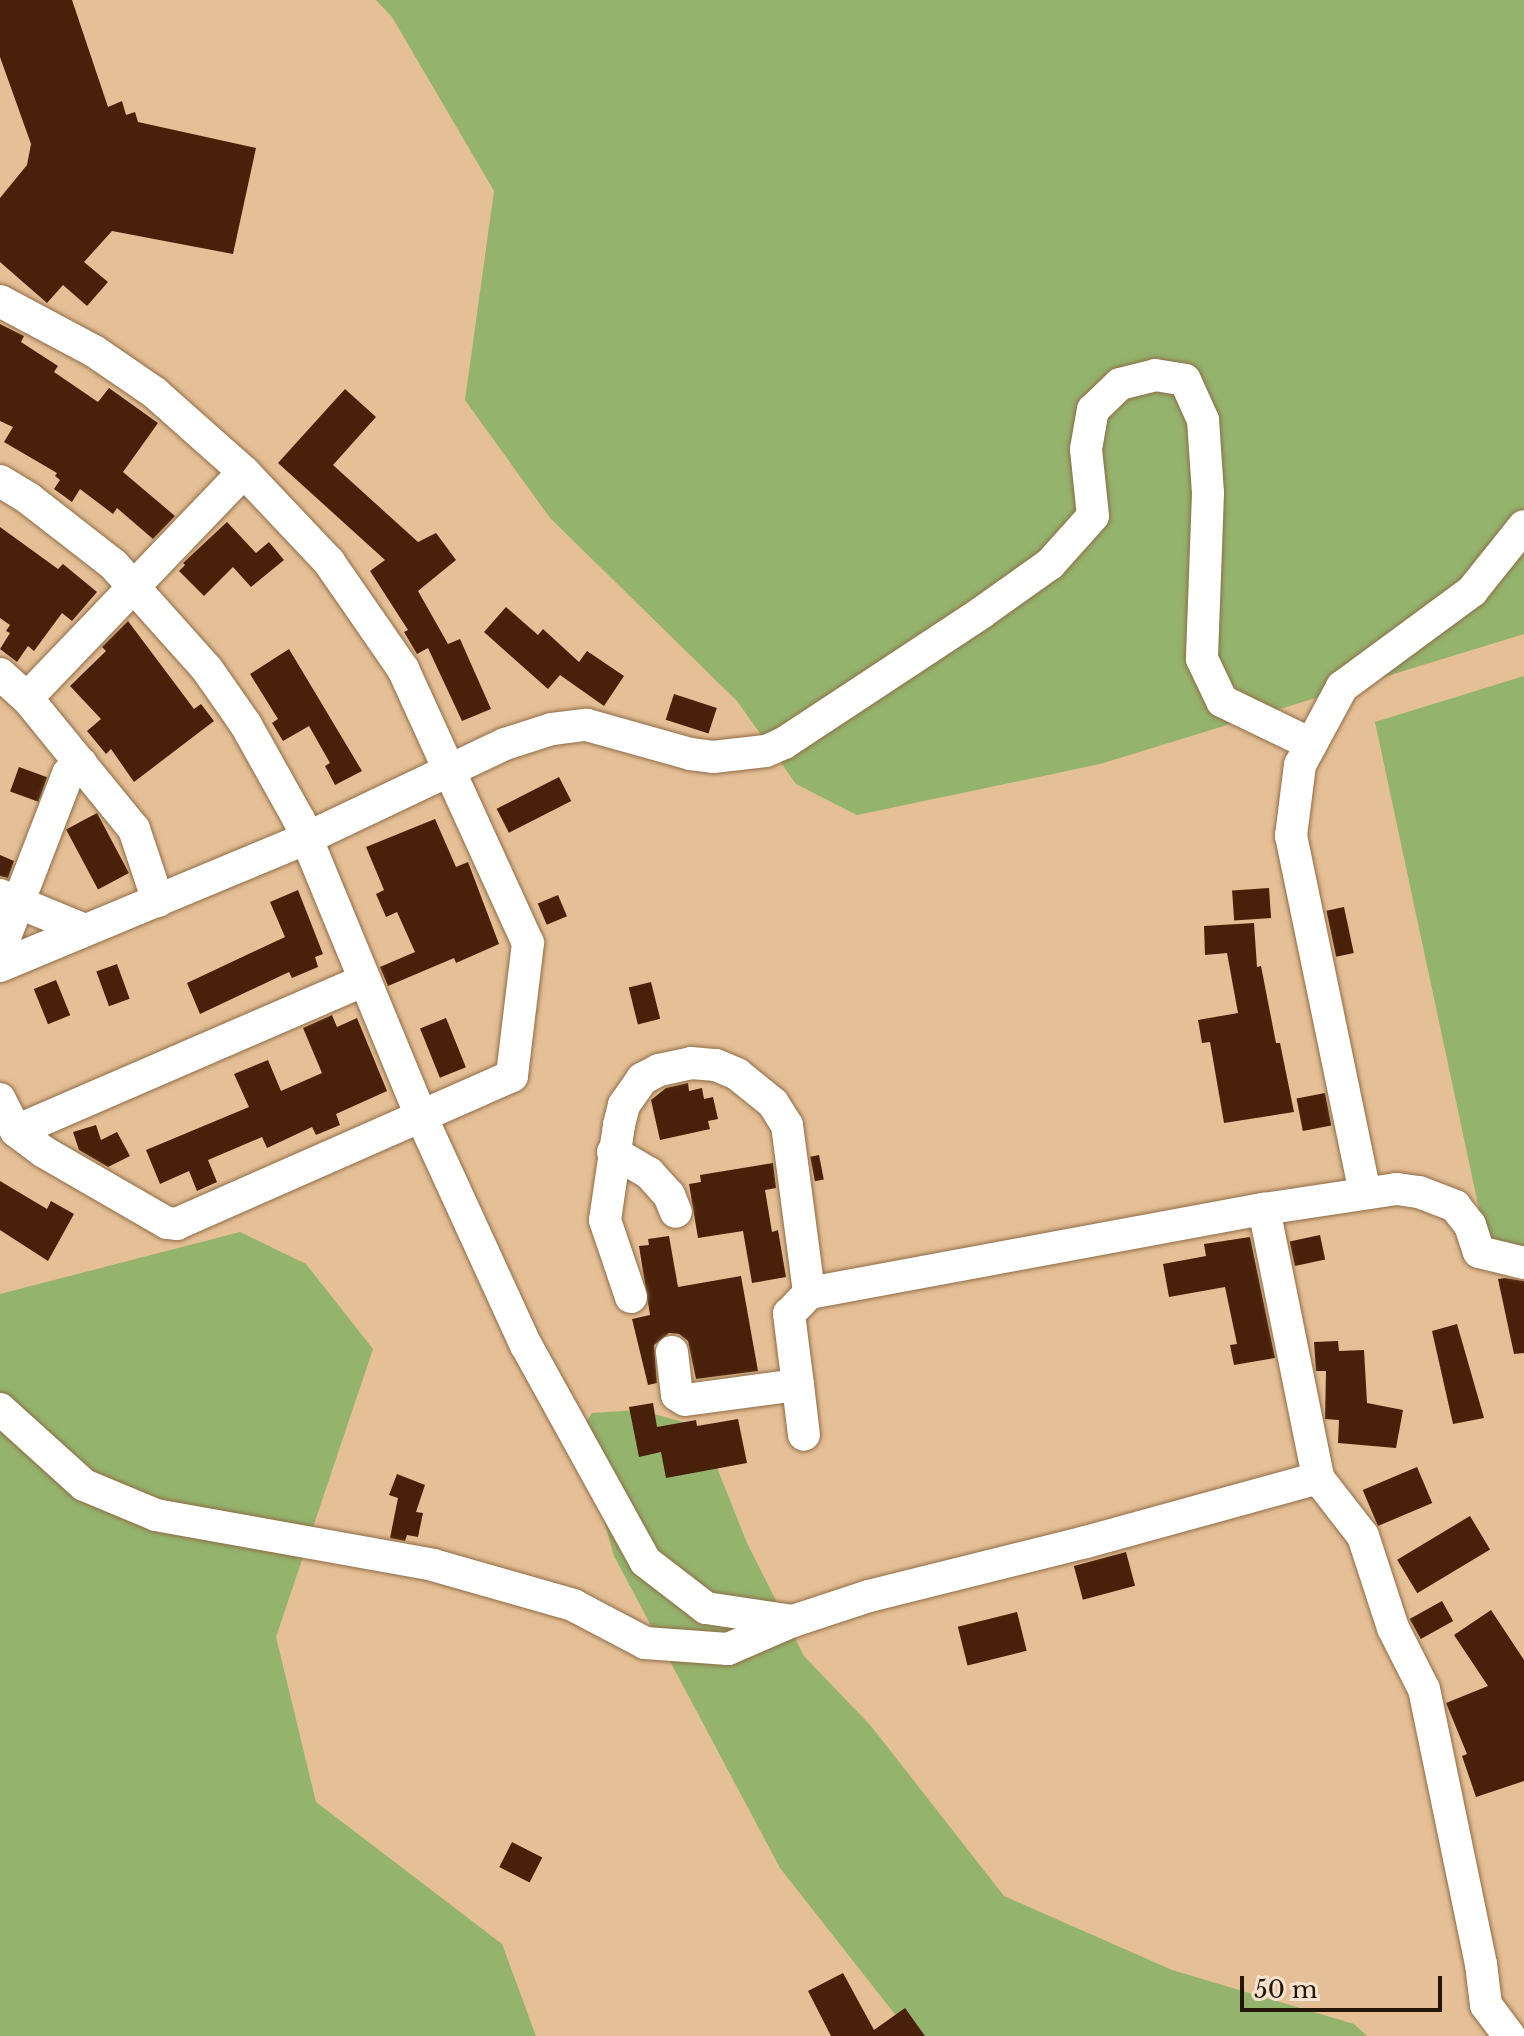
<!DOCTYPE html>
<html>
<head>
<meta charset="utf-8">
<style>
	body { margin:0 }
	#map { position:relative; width:1524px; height:2036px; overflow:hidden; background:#e5bf96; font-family:"Libre Baskerville",serif }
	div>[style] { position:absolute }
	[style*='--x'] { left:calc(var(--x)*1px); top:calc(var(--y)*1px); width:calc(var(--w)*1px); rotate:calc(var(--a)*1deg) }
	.green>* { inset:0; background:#94b36d }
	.building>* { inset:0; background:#49210a; transform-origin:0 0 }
	.roads { filter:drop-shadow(0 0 2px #8e6c46) drop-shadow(0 0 2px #8e6c46) }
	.street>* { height:32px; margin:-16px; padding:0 16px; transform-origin:16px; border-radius:16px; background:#fff }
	span { translate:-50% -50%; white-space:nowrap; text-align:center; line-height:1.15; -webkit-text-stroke:8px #f7e3cf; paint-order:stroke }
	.scale { position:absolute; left:1240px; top:1976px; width:202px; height:36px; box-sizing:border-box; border:4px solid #241707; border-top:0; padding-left:10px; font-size:24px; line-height:28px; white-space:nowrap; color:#241707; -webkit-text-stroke:6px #f7e3cf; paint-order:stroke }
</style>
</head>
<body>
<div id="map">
	<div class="green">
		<div style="clip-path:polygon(376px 0,1524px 0,1524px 634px,1100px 764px,857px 815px,796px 784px,737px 701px,550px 518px,465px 400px,494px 191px,392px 17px)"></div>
		<div style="clip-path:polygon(1524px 676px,1524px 1251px,1485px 1237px,1375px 722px)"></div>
		<div style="clip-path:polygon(240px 1232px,306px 1264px,373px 1349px,276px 1637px,316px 1802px,502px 1944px,536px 2036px,0 2036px,0 1294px)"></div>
		<div style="clip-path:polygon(639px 1410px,701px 1427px,747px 1543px,804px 1656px,871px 1726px,1004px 1896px,1172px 1970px,1354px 2024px,1367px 2036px,912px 2036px,780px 1868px,614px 1556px,579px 1433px,592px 1413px)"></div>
	</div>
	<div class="building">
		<div style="clip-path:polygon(0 0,72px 0,108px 107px,122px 101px,126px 115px,135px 112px,138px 122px,256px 148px,233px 254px,112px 231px,84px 262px,108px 282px,87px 306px,63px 285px,47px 303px,0 262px,0 198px,27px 165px,31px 144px,0 57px)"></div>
		<div style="clip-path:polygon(0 324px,24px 336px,21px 342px,58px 366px,54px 372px,98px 402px,109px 388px,158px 423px,123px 472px,175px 516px,153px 539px,117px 508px,113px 514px,80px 489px,72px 502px,54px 489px,60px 480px,55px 476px,57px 473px,4px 442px,13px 427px,0 421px)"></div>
		<div style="clip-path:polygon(345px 389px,376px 417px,333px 465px,418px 542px,436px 533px,456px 560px,418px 591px,448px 644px,460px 639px,491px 709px,462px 721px,428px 648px,417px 654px,404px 632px,408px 630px,370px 571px,385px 560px,278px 463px)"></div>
		<div style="clip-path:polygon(227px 522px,256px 553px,269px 542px,284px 560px,251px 587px,233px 567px,204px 596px,179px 571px,185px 565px,183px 563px)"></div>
		<div style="clip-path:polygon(0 527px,58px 569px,63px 564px,97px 592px,72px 621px,62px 613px,34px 651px,28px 646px,17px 662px,0 649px,10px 633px,6px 631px,10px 625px,0 618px)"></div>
		<div style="clip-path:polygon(506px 607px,538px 635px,543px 629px,579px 662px,587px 651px,624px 676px,604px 706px,560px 675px,548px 689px,484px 632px)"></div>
		<div style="clip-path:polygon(128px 621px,194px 709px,201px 704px,214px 721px,134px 782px,111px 749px,106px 754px,87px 731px,101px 719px,70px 686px,106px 651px,102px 647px)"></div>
		<div style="clip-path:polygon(289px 649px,362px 771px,335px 785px,325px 766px,330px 763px,309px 726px,283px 741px,272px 723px,278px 719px,250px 674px)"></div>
		<div style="left:674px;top:694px;width:45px;height:27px;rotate:18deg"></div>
		<div style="left:19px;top:767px;width:30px;height:26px;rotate:20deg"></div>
		<div style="left:559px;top:777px;width:27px;height:70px;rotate:63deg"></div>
		<div style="left:97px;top:813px;width:68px;height:35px;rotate:62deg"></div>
		<div style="clip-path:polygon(435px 819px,456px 867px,468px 862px,499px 944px,456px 963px,454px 958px,388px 986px,380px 967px,415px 952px,397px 912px,386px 917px,376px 894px,384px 890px,366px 847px)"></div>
		<div style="clip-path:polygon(0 855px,14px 861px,8px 878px,0 876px)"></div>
		<div style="left:1269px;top:888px;width:30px;height:37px;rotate:86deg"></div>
		<div style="clip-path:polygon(298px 890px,323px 954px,315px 957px,318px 967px,292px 978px,289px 972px,200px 1014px,187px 983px,285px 937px,270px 902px)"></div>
		<div style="left:558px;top:895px;width:23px;height:22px;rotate:67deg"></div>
		<div style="left:1344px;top:907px;width:47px;height:18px;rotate:78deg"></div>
		<div style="clip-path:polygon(1254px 923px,1257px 967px,1261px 966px,1276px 1043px,1280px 1043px,1294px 1112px,1224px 1123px,1210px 1042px,1202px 1043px,1198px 1020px,1238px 1013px,1227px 953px,1205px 955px,1204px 926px)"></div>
		<div style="left:117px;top:964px;width:37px;height:22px;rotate:70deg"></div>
		<div style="left:56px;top:980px;width:38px;height:24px;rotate:68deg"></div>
		<div style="left:651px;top:982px;width:38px;height:23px;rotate:76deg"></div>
		<div style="clip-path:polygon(332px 1015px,337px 1027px,357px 1018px,387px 1091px,336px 1114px,340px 1125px,316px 1135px,312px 1127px,267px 1148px,262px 1137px,208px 1160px,217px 1182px,197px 1191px,189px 1171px,160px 1184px,146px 1150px,249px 1107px,234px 1074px,268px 1060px,281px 1091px,322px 1073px,303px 1028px)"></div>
		<div style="left:446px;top:1018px;width:53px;height:28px;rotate:68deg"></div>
		<div style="clip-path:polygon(688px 1083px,689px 1091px,702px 1088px,704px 1099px,713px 1097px,718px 1119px,708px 1121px,710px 1129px,660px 1140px,651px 1100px,666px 1088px)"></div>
		<div style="left:1325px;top:1093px;width:33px;height:29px;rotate:79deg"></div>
		<div style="clip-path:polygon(96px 1125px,101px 1140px,117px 1132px,130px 1156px,108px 1167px,79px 1150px,73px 1132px)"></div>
		<div style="left:819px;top:1155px;width:25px;height:9px;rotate:79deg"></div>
		<div style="clip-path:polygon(773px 1163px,776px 1188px,765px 1190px,772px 1232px,778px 1230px,786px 1277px,752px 1283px,743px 1231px,698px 1238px,689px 1184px,701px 1182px,700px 1175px)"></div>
		<div style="clip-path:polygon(0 1181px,47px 1209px,51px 1201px,74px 1214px,48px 1261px,0 1230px)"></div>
		<div style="left:1320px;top:1235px;width:25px;height:31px;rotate:78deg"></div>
		<div style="clip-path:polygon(669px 1236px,678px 1287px,741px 1276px,758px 1371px,696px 1379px,688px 1341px,679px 1334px,669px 1333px,654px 1345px,657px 1383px,648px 1385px,632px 1319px,650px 1315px,639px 1246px,649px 1245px,648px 1239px)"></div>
		<div style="clip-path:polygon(1250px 1237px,1275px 1358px,1234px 1365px,1230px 1345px,1237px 1344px,1225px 1287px,1169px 1297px,1163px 1264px,1206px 1256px,1204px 1244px)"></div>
		<div style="clip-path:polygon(1505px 1278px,1524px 1281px,1524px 1353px,1514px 1354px,1498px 1279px)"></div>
		<div style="clip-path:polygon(1457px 1324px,1484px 1418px,1453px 1424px,1432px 1331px)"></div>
		<div style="clip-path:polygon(1338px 1341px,1339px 1351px,1364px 1350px,1367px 1403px,1403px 1410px,1396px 1448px,1338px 1443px,1339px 1420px,1325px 1419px,1326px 1371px,1316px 1371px,1314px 1342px)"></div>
		<div style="clip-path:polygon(653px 1403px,657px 1427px,696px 1420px,697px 1426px,738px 1419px,747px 1463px,666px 1478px,661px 1452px,639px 1457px,629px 1407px)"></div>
		<div style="left:1417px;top:1467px;width:39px;height:59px;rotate:67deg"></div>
		<div style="clip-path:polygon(397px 1474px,425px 1485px,416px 1512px,423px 1513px,418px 1537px,407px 1535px,405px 1541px,390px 1538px,398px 1498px,389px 1495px)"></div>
		<div style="left:1470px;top:1516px;width:39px;height:85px;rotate:59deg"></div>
		<div style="left:1126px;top:1552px;width:35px;height:54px;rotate:75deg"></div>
		<div style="left:1442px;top:1601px;width:23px;height:37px;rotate:61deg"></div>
		<div style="clip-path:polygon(1491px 1610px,1524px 1660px,1524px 1781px,1476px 1797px,1462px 1756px,1467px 1754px,1446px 1703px,1488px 1686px,1454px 1635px)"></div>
		<div style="left:1017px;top:1612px;width:40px;height:61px;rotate:76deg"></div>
		<div style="left:512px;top:1842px;width:34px;height:28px;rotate:27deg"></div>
		<div style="clip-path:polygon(843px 1973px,874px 2030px,905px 2008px,925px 2036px,831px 2036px,808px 1991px)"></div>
	</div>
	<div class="roads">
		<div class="street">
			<div style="--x:0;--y:301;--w:106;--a:28"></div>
			<div style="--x:94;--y:351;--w:74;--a:34.5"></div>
			<div style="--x:155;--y:393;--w:119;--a:41.6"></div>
			<div style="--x:244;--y:472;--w:124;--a:46.6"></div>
			<div style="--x:329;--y:562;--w:130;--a:55.3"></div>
			<div style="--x:403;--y:669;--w:301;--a:65.5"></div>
			<div style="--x:528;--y:943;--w:134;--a:96.9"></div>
			<div style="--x:512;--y:1076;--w:366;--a:156.2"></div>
			<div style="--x:177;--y:1224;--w:10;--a:-174"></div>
			<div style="--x:167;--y:1223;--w:142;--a:-150"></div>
			<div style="--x:44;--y:1152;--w:35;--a:-143"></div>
			<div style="--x:16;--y:1131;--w:36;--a:-117"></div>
			<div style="--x:0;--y:481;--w:33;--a:31"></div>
			<div style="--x:28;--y:498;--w:109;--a:37.9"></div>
			<div style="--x:114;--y:565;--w:140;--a:48.2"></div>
			<div style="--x:207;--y:669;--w:68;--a:55.1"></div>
			<div style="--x:246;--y:725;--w:109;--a:60.8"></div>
			<div style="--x:299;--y:820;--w:318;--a:67.6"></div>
			<div style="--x:420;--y:1114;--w:254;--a:65.4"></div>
			<div style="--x:526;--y:1345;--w:247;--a:61.1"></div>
			<div style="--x:645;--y:1561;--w:77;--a:37.6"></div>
			<div style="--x:706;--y:1608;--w:88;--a:8.5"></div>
			<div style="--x:0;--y:674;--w:36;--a:42"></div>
			<div style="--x:27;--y:698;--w:169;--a:50.8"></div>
			<div style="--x:134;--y:829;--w:76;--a:71.6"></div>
			<div style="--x:27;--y:698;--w:313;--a:-46.2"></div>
			<div style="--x:0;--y:895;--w:92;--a:22.4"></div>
			<div style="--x:0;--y:950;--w:189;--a:-68.9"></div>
			<div style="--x:68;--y:774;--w:17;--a:-40"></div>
			<div style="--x:0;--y:966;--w:333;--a:-22.6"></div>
			<div style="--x:307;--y:838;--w:219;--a:-25.4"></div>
			<div style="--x:505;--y:744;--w:49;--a:-17.7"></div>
			<div style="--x:552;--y:729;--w:35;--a:-7"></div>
			<div style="--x:587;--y:725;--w:107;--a:15.7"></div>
			<div style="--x:690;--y:754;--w:23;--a:7"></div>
			<div style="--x:713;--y:757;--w:53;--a:-6.5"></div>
			<div style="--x:766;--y:751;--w:20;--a:-24"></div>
			<div style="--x:784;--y:743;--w:236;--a:-33.4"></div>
			<div style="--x:981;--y:613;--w:85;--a:-35.4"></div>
			<div style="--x:1050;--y:564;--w:64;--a:-48.1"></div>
			<div style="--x:1093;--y:516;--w:67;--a:-96"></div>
			<div style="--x:1086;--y:449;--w:40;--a:-80"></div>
			<div style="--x:1093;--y:410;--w:37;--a:-44"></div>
			<div style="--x:1120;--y:384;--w:36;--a:-14"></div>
			<div style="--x:1155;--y:375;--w:30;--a:9"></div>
			<div style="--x:1185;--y:380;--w:44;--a:65.8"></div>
			<div style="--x:1203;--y:420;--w:73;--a:86.1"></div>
			<div style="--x:1208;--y:493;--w:166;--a:92.1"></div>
			<div style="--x:1202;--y:659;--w:47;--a:64.5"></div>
			<div style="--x:1222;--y:701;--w:99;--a:25.8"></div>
			<div style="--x:16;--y:1131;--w:380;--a:-23.4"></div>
			<div style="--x:613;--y:1152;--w:42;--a:30.3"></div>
			<div style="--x:649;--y:1173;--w:30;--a:48"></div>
			<div style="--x:669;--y:1195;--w:18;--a:68"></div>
			<div style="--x:1365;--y:1193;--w:365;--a:-101.7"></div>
			<div style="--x:1291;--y:836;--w:72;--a:-82.8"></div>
			<div style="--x:1300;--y:765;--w:89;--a:-61.7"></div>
			<div style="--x:1342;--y:687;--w:162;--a:-36.4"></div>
			<div style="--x:1472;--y:591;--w:83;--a:-51.3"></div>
			<div style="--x:1264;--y:1209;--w:274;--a:78.6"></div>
			<div style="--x:1318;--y:1478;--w:73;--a:52.2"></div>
			<div style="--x:1363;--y:1536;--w:97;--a:71.9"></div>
			<div style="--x:1393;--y:1628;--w:68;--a:63.1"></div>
			<div style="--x:1424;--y:1689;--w:281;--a:78.3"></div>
			<div style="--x:1481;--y:1964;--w:41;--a:83"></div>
			<div style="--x:1486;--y:2005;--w:39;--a:53"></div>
			<div style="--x:631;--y:1297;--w:81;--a:-108.7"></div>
			<div style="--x:605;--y:1220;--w:96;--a:-81.6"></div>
			<div style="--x:619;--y:1125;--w:21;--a:-76"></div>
			<div style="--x:624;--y:1105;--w:32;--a:-55"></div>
			<div style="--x:642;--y:1079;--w:19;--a:-28"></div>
			<div style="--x:659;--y:1070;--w:33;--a:-12"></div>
			<div style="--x:691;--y:1063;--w:25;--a:5"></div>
			<div style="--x:716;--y:1065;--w:23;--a:23"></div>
			<div style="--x:737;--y:1074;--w:46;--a:38.9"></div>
			<div style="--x:773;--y:1103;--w:26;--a:58"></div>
			<div style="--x:787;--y:1125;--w:169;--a:82.5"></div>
			<div style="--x:809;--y:1293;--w:463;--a:-10.5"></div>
			<div style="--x:1264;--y:1209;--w:134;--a:-8.6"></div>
			<div style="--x:1397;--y:1189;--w:22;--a:8"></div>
			<div style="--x:1419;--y:1192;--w:39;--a:21"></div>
			<div style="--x:1455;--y:1206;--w:24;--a:52"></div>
			<div style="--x:1470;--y:1225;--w:28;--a:72"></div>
			<div style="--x:1479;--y:1252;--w:46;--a:13.7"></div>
			<div style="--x:672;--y:1352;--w:43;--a:83.4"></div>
			<div style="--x:677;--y:1395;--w:9;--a:32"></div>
			<div style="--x:685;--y:1400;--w:114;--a:-7.6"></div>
			<div style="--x:798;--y:1385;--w:72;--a:-97.2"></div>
			<div style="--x:789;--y:1314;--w:29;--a:-46"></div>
			<div style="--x:798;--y:1385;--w:50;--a:83.2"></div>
			<div style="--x:0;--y:1409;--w:113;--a:42.1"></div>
			<div style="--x:84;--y:1485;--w:78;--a:22.6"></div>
			<div style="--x:156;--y:1515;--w:281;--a:10.2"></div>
			<div style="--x:433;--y:1565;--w:146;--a:15.9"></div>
			<div style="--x:573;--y:1605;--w:81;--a:27.8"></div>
			<div style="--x:645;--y:1643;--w:83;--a:4.1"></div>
			<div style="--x:728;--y:1649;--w:71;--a:-23.3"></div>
			<div style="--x:793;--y:1621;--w:80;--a:-18.2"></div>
			<div style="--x:869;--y:1596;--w:224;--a:-14"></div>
			<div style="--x:1086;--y:1542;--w:241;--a:-15.4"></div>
		</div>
	</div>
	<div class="scale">50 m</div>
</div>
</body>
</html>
